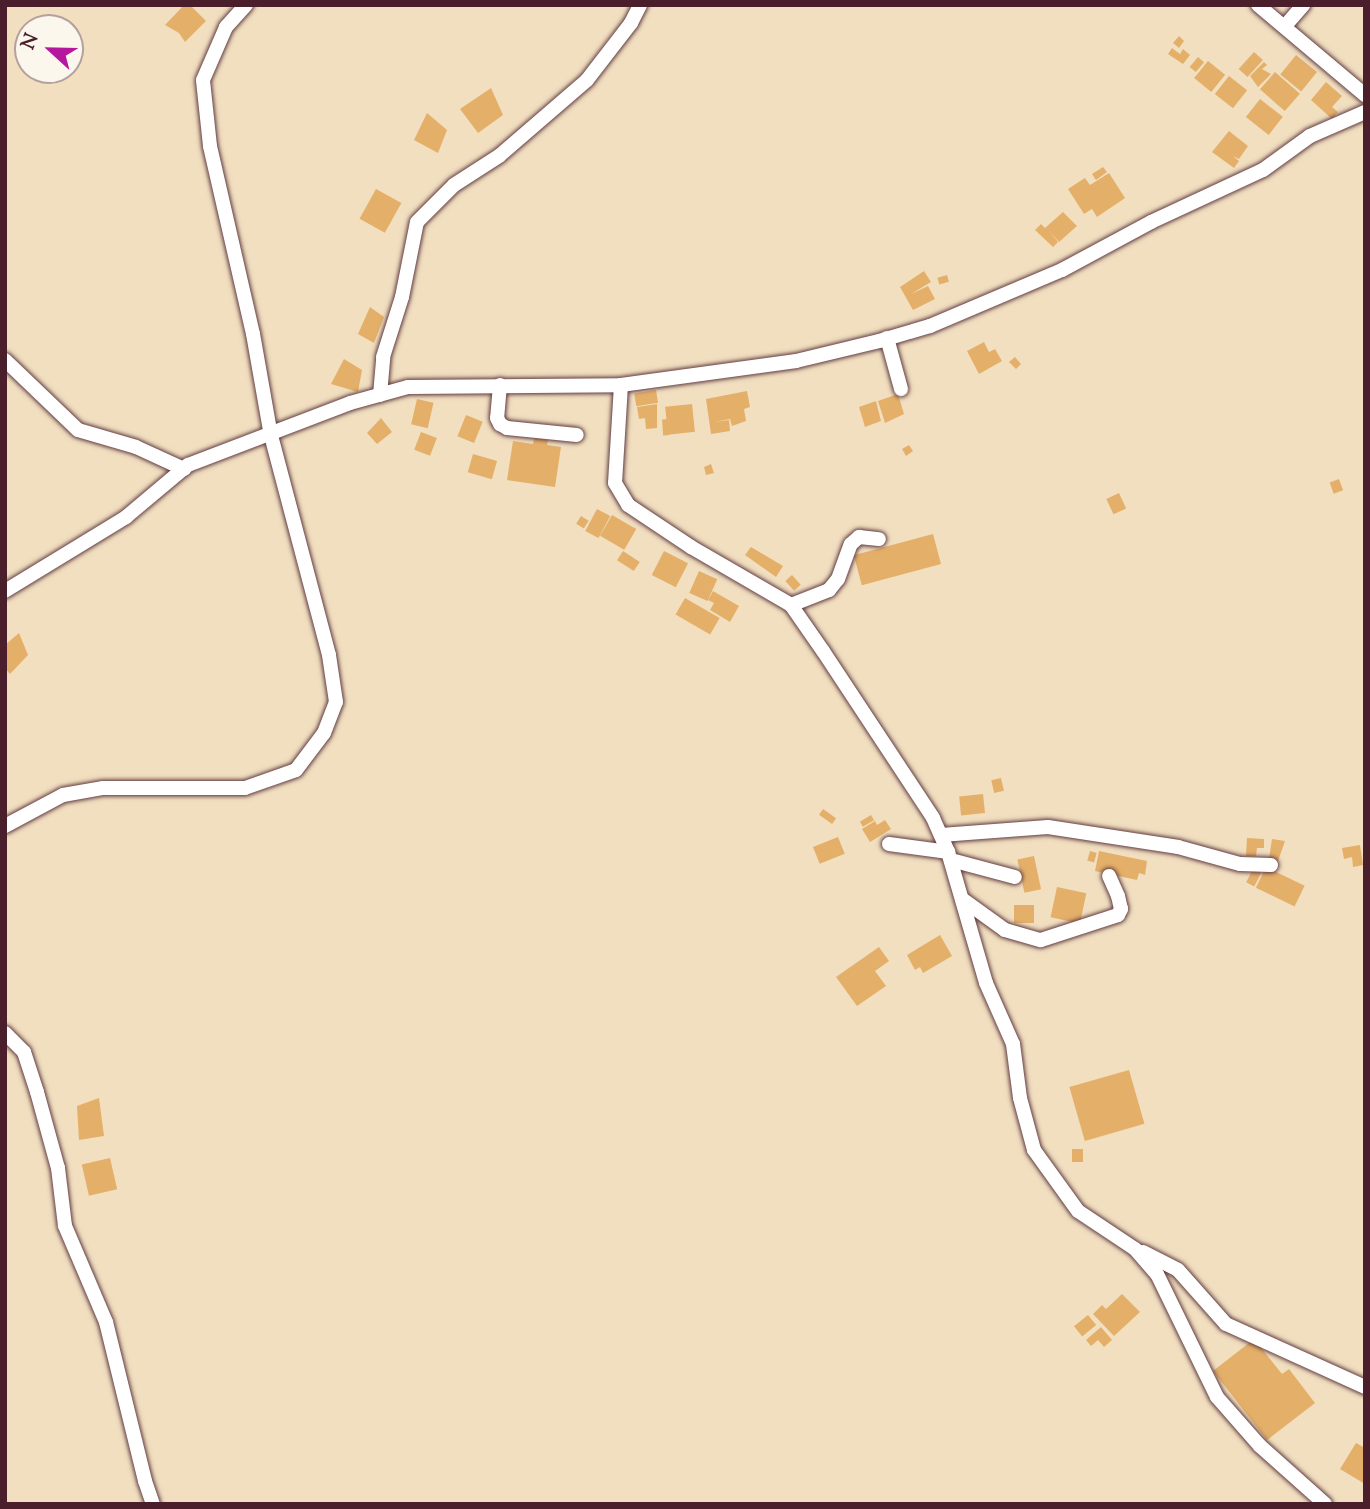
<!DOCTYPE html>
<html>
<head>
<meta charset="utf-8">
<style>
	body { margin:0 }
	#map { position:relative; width:1370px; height:1509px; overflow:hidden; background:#f1dfc0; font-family:"Sorts Mill Goudy",serif }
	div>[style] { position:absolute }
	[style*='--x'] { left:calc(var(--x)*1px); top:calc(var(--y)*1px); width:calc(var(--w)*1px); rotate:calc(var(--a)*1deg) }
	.building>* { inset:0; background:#e4b069; transform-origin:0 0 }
	.roads { filter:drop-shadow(0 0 2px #633c41) drop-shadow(0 0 2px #633c41) }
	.minor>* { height:14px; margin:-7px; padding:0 7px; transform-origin:7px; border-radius:7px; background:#fff }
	span { translate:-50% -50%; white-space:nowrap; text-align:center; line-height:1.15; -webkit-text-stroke:5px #fbf7ec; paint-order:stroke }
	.frame { position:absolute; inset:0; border:7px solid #4a1f2b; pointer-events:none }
	.north { position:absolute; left:14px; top:14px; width:70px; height:70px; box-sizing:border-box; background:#fbf7ec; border:2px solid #b4a19f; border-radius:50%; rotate:292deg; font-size:19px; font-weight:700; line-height:28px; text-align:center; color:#4a1f2b }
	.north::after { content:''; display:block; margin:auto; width:24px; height:32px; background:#b5179e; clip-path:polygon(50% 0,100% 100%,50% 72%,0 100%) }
</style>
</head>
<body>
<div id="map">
	<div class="building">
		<div style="clip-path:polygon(184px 5px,190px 5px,206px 21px,185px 42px,179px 33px,165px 25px)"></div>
		<div style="clip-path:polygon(1179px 36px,1184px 41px,1179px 48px,1173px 43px)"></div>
		<div style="clip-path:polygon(1172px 48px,1180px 54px,1183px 49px,1190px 55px,1183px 64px,1168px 54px)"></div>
		<div style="left:1254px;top:52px;width:12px;height:23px;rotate:42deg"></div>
		<div style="left:1296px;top:55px;width:27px;height:25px;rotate:39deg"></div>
		<div style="left:1198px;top:57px;width:8px;height:13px;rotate:40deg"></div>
		<div style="left:1208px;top:61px;width:22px;height:22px;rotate:39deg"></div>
		<div style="clip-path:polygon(1264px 62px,1267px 65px,1262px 69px,1271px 74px,1258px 87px,1250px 76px)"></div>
		<div style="left:1275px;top:72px;width:33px;height:23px;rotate:41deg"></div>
		<div style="left:1229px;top:76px;width:23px;height:23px;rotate:38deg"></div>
		<div style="clip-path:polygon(1326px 82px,1342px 96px,1332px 107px,1338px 112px,1332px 119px,1311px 100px)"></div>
		<div style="clip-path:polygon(491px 88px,503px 115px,478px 133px,460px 109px)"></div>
		<div style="left:1260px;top:99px;width:29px;height:23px;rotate:38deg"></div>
		<div style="clip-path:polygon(427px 113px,447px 130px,438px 153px,414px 140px)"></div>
		<div style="clip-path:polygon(1229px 131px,1248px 146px,1239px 159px,1233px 156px,1239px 161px,1234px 168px,1212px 152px)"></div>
		<div style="clip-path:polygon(1103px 167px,1107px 172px,1096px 180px,1092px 174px)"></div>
		<div style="clip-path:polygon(1109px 173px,1125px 198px,1097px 217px,1092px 209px,1084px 214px,1068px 189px,1085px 178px,1090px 185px)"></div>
		<div style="left:376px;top:189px;width:29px;height:34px;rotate:29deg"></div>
		<div style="clip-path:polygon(1063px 212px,1077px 226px,1059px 242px,1049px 231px,1058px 242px,1053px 247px,1035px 230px,1041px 224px,1045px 228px)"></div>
		<div style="clip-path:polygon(924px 271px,931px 282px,911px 294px,928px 286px,935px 299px,913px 310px,900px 287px)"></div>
		<div style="left:947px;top:275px;width:7px;height:10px;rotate:74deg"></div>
		<div style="clip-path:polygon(370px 307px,384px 317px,374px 343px,358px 334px)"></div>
		<div style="clip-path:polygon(984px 342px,989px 352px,995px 349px,1002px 361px,979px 374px,967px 351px)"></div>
		<div style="clip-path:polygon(1015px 357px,1021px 364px,1016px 369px,1009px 362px)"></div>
		<div style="clip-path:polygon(344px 359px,362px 370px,358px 392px,331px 384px)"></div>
		<div style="left:656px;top:390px;width:13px;height:22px;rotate:81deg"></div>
		<div style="clip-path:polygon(747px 391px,750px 407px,744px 409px,746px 421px,732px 426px,730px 419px,714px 422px,729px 420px,730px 431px,711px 434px,706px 399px)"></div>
		<div style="clip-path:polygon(898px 394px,904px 414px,885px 423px,878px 401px)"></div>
		<div style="left:417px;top:399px;width:17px;height:26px;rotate:13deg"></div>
		<div style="clip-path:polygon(876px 401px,881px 421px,865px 427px,859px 407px)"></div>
		<div style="clip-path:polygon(657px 404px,657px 428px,646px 429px,645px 418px,639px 419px,637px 407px)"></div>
		<div style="left:692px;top:404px;width:28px;height:27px;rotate:84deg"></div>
		<div style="left:466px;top:415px;width:18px;height:23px;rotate:22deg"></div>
		<div style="clip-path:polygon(381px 418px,392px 432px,377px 444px,367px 433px)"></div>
		<div style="left:668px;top:419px;width:16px;height:6px;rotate:86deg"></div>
		<div style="left:421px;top:432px;width:17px;height:19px;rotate:21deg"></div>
		<div style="clip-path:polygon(534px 438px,548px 440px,547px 445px,561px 447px,555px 487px,507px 480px,513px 441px,533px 444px)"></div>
		<div style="clip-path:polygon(909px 445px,913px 451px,906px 456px,902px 449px)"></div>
		<div style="left:473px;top:454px;width:25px;height:19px;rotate:16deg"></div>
		<div style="clip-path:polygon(711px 464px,714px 473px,706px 475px,704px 467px)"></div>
		<div style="left:1339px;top:479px;width:12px;height:10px;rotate:70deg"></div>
		<div style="left:1119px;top:493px;width:17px;height:14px;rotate:65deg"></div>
		<div style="left:597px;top:509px;width:15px;height:25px;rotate:28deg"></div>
		<div style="left:612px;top:515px;width:28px;height:24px;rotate:30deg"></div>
		<div style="left:581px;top:516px;width:9px;height:9px;rotate:32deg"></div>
		<div style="left:933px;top:534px;width:31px;height:82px;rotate:75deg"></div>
		<div style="clip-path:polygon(751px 547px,783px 566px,776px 577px,745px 555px)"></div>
		<div style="left:623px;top:551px;width:20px;height:11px;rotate:33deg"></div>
		<div style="left:664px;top:551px;width:27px;height:27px;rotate:27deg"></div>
		<div style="left:699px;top:571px;width:20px;height:24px;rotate:24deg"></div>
		<div style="left:792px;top:575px;width:13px;height:9px;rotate:48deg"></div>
		<div style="clip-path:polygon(713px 591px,739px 606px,730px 622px,710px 610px,714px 603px,708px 600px)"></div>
		<div style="left:685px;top:598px;width:40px;height:19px;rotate:30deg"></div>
		<div style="clip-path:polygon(19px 633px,28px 655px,10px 674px,5px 668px,5px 645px)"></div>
		<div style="left:1001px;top:778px;width:13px;height:10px;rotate:77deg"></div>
		<div style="left:983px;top:794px;width:19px;height:24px;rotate:84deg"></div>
		<div style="left:823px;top:809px;width:16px;height:7px;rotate:35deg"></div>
		<div style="left:871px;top:815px;width:6px;height:13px;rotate:59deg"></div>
		<div style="clip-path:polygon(885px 820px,891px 829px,870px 842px,862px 829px,875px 821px,877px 825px)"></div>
		<div style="left:838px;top:837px;width:18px;height:27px;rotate:68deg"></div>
		<div style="clip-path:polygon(1247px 838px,1264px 839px,1264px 848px,1257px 848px,1256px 856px,1246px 856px)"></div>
		<div style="clip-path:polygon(1272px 839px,1285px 841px,1278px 861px,1269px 859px)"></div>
		<div style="clip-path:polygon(1360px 845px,1363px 865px,1353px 867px,1352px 857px,1344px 859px,1342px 848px)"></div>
		<div style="left:1090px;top:851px;width:7px;height:10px;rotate:16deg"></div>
		<div style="clip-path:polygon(1099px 851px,1147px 861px,1145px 875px,1139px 873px,1137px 880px,1095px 871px)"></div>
		<div style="left:1034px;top:856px;width:34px;height:17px;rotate:78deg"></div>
		<div style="left:1266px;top:867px;width:43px;height:23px;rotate:26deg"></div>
		<div style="left:1253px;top:869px;width:9px;height:15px;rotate:27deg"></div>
		<div style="left:1057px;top:887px;width:30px;height:31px;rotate:12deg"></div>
		<div style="left:1014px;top:905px;width:20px;height:18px"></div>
		<div style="clip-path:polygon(940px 935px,952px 956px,923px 973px,920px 967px,915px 970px,907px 955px)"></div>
		<div style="clip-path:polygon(879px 947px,889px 961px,875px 971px,886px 986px,857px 1006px,836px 977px)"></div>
		<div style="left:1129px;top:1070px;width:56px;height:62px;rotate:74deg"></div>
		<div style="clip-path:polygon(99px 1098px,104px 1136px,79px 1140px,77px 1106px)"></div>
		<div style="left:1072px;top:1149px;width:11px;height:13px"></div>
		<div style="left:110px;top:1158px;width:32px;height:29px;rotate:77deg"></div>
		<div style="clip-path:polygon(1122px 1294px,1140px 1312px,1114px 1336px,1093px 1314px,1102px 1305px,1106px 1309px)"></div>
		<div style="left:1088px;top:1315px;width:13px;height:18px;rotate:51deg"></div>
		<div style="clip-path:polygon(1101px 1327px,1112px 1340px,1104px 1347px,1098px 1340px,1091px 1346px,1086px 1340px)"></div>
		<div style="clip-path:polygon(1254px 1339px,1282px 1374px,1289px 1369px,1315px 1403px,1267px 1440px,1213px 1371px)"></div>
		<div style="clip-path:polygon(1356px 1443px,1365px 1448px,1365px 1484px,1340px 1469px)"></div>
	</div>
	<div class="roads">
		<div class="minor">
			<div style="--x:1258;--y:5;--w:140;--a:40.1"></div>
			<div style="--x:1285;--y:26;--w:28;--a:-49"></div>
			<div style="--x:887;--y:338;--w:53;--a:74.6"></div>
			<div style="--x:5;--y:360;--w:101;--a:43.8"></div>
			<div style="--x:78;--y:430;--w:60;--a:16.3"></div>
			<div style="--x:136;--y:447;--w:53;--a:24.6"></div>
			<div style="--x:500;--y:385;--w:33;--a:95"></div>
			<div style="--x:497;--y:418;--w:7;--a:63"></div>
			<div style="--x:500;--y:424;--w:8;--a:30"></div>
			<div style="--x:507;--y:428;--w:70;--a:5.7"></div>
			<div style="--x:621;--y:385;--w:98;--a:93.5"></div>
			<div style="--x:615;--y:483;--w:26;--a:59"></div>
			<div style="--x:628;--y:505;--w:76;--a:33.7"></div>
			<div style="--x:691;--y:547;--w:116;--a:30.1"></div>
			<div style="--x:791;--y:605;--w:56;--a:55.2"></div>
			<div style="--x:823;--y:651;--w:200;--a:56.6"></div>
			<div style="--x:933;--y:818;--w:37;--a:66"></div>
			<div style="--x:948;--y:852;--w:136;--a:73.8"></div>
			<div style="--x:986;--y:983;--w:67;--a:66.1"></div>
			<div style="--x:1013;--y:1044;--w:54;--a:82.6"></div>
			<div style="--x:1020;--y:1098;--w:54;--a:74.9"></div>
			<div style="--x:1034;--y:1150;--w:75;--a:54.2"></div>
			<div style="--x:1078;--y:1211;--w:69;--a:33.7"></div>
			<div style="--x:1135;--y:1249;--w:33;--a:49"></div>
			<div style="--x:1157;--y:1274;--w:137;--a:64"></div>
			<div style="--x:1217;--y:1397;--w:65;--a:48.7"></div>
			<div style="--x:1260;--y:1446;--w:87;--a:41.7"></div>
			<div style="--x:380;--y:395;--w:38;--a:-85"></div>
			<div style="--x:383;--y:357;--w:63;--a:-72.4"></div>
			<div style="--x:402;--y:297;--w:76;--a:-78.7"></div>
			<div style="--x:417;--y:222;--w:52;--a:-45"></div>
			<div style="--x:454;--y:185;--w:54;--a:-32.8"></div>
			<div style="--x:499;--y:156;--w:116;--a:-40.8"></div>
			<div style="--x:587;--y:80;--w:72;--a:-52.3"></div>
			<div style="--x:631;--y:23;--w:20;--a:-63"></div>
			<div style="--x:5;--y:591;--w:142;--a:-31.4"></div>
			<div style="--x:126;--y:517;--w:81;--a:-40"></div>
			<div style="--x:188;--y:465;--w:173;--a:-20.9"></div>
			<div style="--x:350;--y:403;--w:60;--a:-15.4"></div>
			<div style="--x:408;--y:387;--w:213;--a:-0.5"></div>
			<div style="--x:621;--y:385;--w:177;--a:-7.8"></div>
			<div style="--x:796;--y:361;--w:85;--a:-13.5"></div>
			<div style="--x:879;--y:341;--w:53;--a:-16.4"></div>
			<div style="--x:930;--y:326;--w:143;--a:-23"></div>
			<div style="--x:1062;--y:270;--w:101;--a:-28.3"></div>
			<div style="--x:1151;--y:222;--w:123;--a:-24.9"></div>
			<div style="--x:1263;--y:170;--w:58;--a:-35.9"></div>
			<div style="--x:1310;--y:136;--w:60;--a:-23.6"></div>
			<div style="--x:791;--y:605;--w:41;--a:-21.5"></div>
			<div style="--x:829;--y:590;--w:14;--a:-51"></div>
			<div style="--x:838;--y:579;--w:37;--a:-70"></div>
			<div style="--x:851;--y:544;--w:11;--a:-41"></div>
			<div style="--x:859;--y:537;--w:20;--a:6"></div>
			<div style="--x:5;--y:826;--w:66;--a:-28.1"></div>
			<div style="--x:63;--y:795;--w:41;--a:-9.9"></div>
			<div style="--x:103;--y:788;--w:142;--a:0"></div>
			<div style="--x:245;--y:788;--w:54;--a:-19.4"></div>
			<div style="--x:296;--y:770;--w:46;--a:-52.9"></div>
			<div style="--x:324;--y:733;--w:33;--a:-69"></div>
			<div style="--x:336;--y:702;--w:48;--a:-98.5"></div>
			<div style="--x:329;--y:655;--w:227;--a:-104.8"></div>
			<div style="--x:271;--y:436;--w:104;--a:-100"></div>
			<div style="--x:253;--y:334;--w:193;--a:-102.9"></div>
			<div style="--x:210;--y:146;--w:66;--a:-96.1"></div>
			<div style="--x:203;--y:80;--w:58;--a:-66.5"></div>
			<div style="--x:226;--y:27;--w:30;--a:-48"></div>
			<div style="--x:941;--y:835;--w:107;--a:-4.3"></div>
			<div style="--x:1048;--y:827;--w:132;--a:8.7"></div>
			<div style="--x:1178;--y:847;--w:64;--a:15.3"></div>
			<div style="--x:1240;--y:864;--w:31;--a:2"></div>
			<div style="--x:889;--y:844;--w:60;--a:7.7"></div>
			<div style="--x:951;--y:860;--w:66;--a:14.9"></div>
			<div style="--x:962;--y:899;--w:53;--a:35.8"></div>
			<div style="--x:1005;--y:930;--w:37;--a:16"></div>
			<div style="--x:1041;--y:940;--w:81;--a:-18"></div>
			<div style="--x:1118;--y:915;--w:7;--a:-63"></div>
			<div style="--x:1121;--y:909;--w:13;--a:-103"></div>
			<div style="--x:1118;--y:896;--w:22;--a:-114"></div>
			<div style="--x:5;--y:1033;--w:27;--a:45"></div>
			<div style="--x:24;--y:1052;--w:42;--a:72"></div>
			<div style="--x:37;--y:1092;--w:79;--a:74.6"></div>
			<div style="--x:58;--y:1168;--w:58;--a:83.1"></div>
			<div style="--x:65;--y:1226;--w:104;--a:66.9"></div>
			<div style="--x:106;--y:1322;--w:164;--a:76.2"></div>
			<div style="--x:145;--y:1481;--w:24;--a:71"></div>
			<div style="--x:1143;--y:1252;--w:39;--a:27"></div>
			<div style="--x:1178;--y:1270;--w:72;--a:48.4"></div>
			<div style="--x:1226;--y:1324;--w:153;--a:24.4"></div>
		</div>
	</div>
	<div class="frame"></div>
	<div class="north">N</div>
</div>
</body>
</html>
